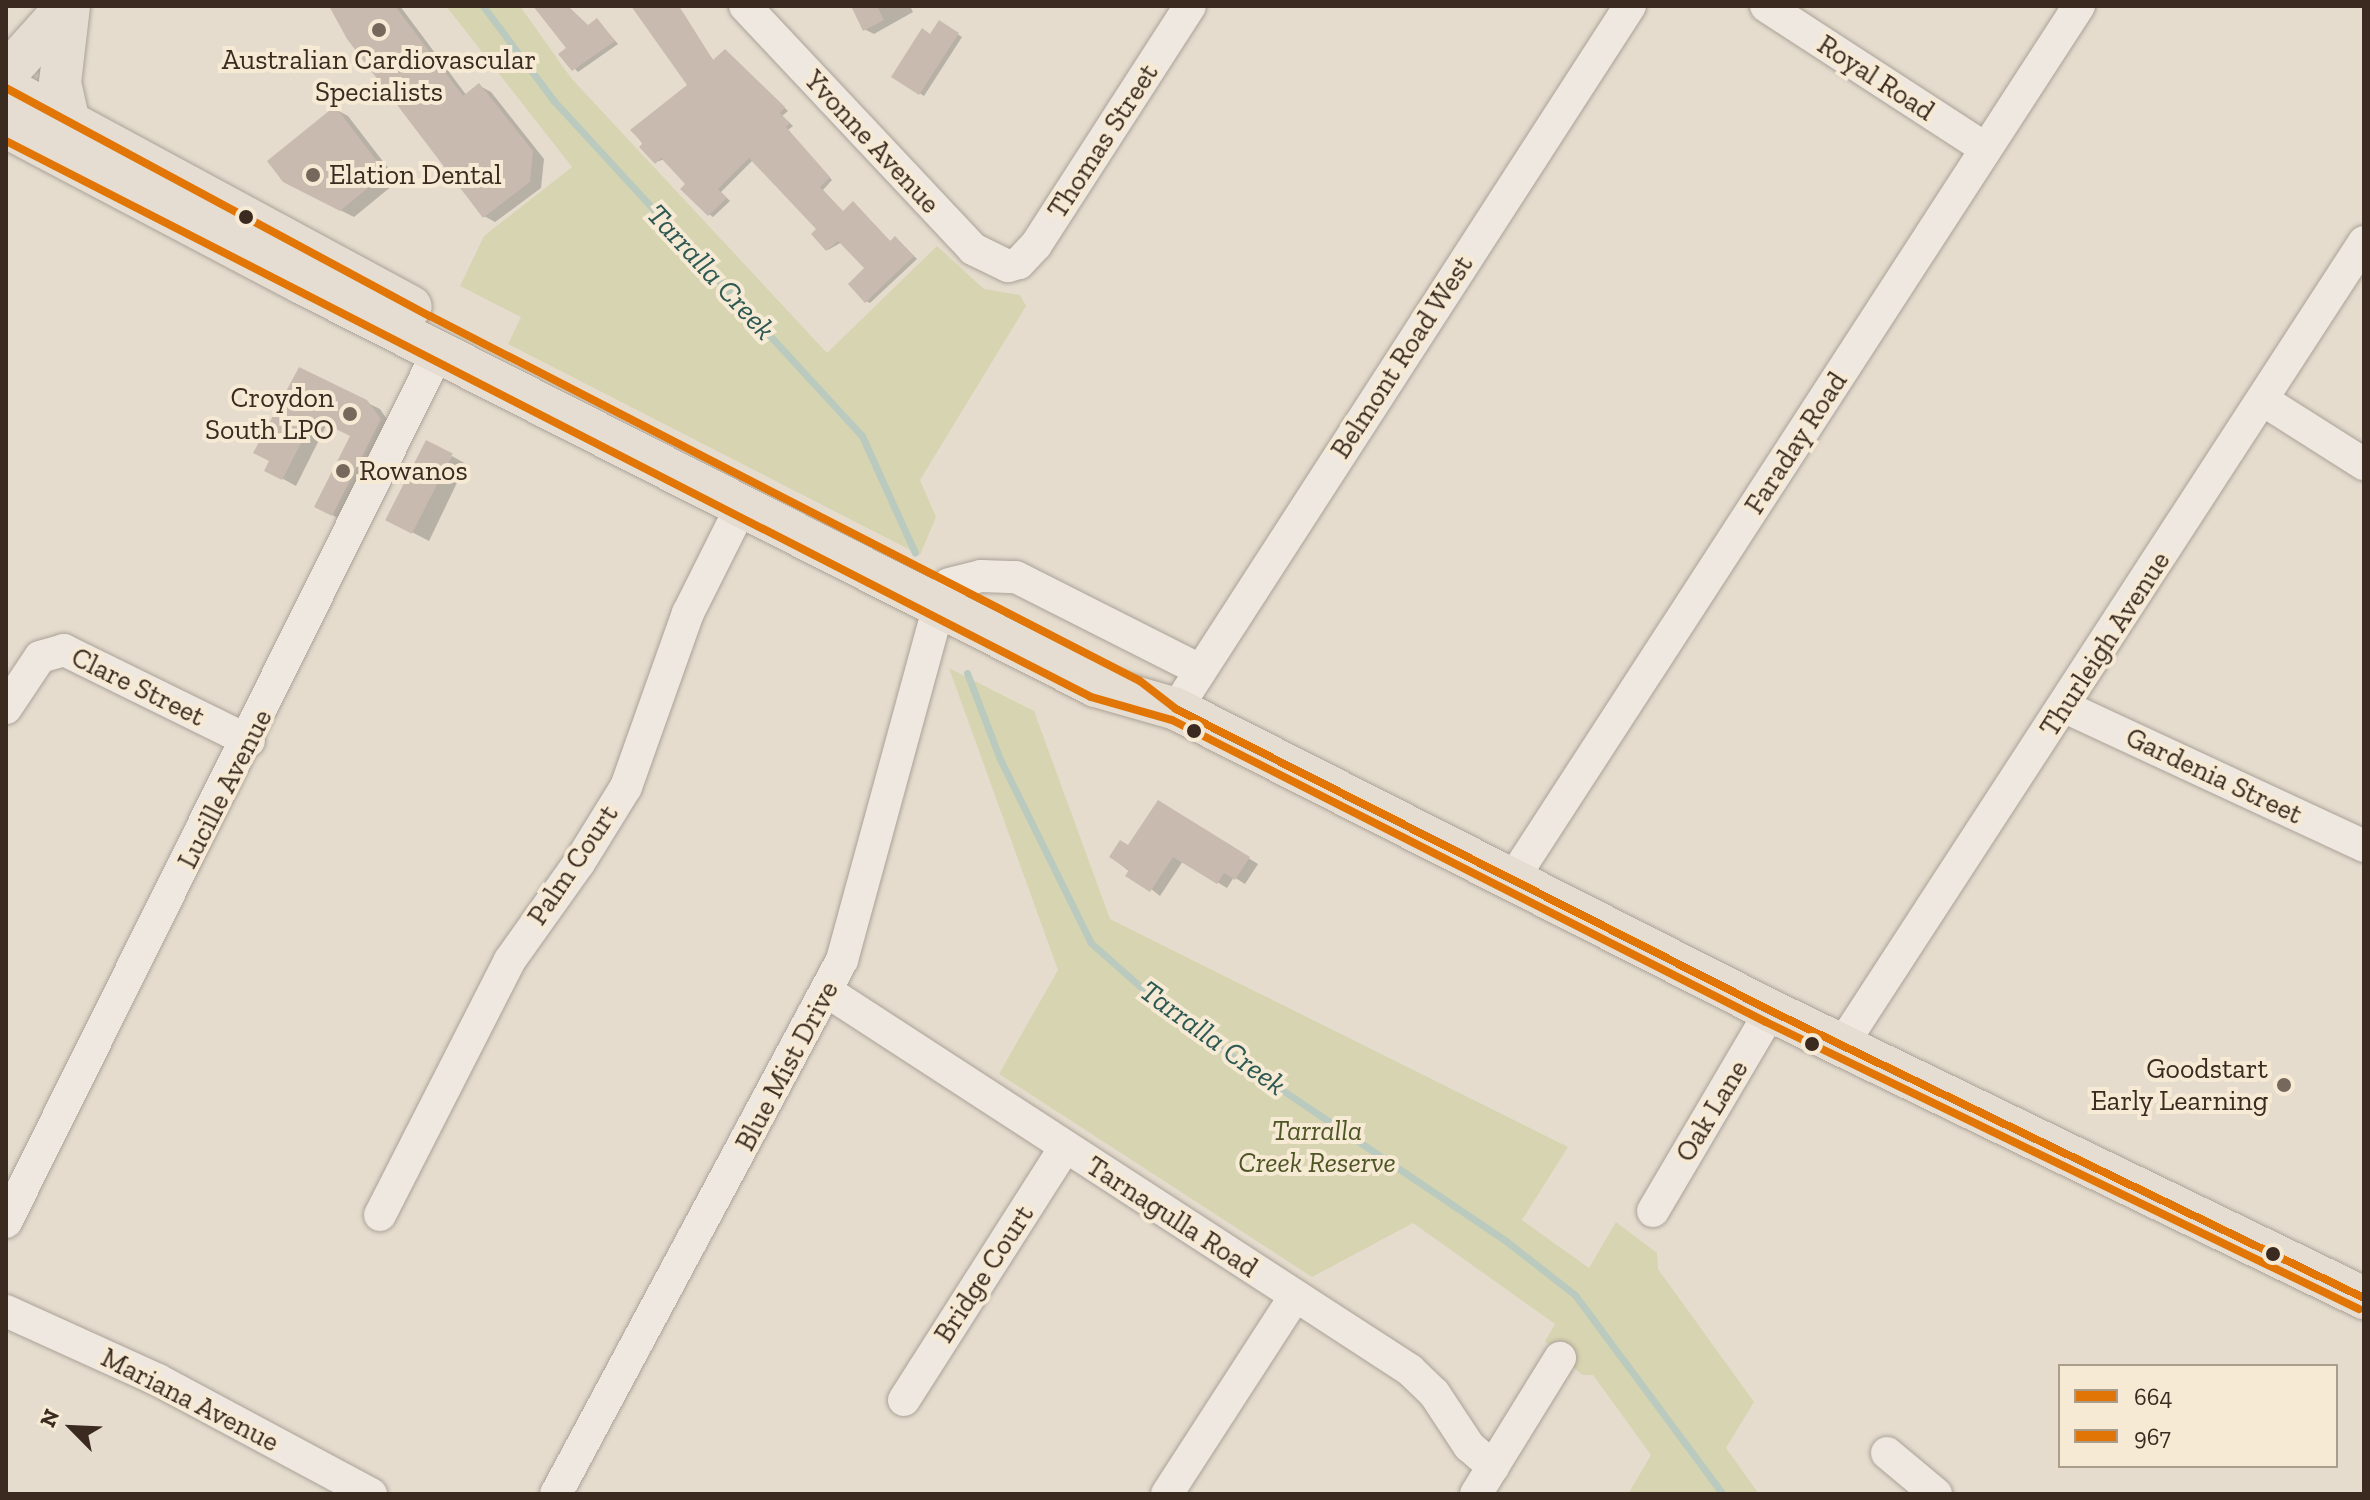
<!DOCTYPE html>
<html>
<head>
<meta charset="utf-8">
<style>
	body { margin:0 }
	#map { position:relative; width:2370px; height:1500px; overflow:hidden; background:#e5dcce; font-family:"Zilla Slab",serif }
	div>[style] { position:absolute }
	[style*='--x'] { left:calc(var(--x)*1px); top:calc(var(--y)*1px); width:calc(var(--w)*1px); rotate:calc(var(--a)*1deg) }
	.green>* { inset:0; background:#d7d4b1 }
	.shadow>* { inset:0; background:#0003 }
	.stream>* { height:7px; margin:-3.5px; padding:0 3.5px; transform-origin:3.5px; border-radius:3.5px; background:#bacabf }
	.building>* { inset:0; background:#c9baaf; transform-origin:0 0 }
	.roads { filter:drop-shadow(0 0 2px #aba297) drop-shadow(0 0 2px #aba297) }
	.minor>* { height:32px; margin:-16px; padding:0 16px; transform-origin:16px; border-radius:16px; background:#eee8e0 }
	.major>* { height:42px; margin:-21px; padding:0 21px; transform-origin:21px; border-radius:21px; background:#e5ddd1 }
	.bus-1>* { height:8px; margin:-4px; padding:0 4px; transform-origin:4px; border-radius:4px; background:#e17505 }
	.bus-2>* { height:8px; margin:-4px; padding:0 4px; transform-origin:4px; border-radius:4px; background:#e17505 }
	.dots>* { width:22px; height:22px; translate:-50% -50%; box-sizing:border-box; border:4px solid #f6ead5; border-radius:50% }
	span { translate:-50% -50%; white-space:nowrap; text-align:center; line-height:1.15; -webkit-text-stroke:8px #f6ead5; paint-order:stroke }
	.poi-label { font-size:28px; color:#3a2a1f }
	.left { translate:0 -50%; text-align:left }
	.right { translate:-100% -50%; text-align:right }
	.street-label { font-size:28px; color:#3a2a1f }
	.park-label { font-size:28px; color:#4e5626; font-style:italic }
	.water-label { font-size:30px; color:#2e5953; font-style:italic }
	.frame { position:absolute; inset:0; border:8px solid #3a2a1f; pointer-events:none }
	.legend { position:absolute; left:2058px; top:1364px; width:280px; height:104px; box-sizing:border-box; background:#f6ead5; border:2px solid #ab9d8c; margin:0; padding:10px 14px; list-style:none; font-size:24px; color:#3a2a1f }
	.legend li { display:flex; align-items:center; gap:16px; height:40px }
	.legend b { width:40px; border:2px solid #ab9d8c }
	.north { position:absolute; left:32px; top:1388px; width:80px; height:80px; -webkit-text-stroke:6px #f6ead5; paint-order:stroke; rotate:294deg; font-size:22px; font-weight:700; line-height:32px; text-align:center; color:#3a2a1f }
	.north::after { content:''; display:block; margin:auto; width:28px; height:36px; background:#3a2a1f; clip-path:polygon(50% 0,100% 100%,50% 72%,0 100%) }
</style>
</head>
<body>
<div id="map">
	<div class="green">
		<div style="clip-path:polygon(446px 6px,520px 6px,571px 78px,827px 353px,937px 246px,984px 289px,1020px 295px,1026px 306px,920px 480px,936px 517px,920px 555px,508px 344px,521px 317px,460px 286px,484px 236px,572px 167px)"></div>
		<div style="clip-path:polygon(949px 668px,1034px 711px,1110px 919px,1568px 1147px,1522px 1220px,1589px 1268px,1616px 1222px,1657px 1253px,1658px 1269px,1754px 1402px,1726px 1448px,1759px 1494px,1628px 1494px,1651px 1455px,1593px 1375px,1582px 1375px,1545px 1341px,1555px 1324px,1413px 1223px,1312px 1277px,999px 1074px,1058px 970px)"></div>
	</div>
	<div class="shadow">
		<div style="clip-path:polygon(333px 6px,400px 6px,467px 96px,480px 86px,491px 92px,544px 159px,541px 188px,495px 222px,484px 216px)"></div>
		<div style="clip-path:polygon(534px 6px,564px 6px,589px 27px,597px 20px,618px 44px,578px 72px,561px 54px,569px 48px)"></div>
		<div style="clip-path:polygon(628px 6px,670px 6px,715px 62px,729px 54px,788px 111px,782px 116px,793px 126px,788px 130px,832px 180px,823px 190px,844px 213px,857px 206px,891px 242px,899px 241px,917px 259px,870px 303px,866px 301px,867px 268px,842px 242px,828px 250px,814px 235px,819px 230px,753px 160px,721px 192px,730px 201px,713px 217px,709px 214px,688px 184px,665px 159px,656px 162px,633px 131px,690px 86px,634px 6px)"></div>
		<div style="clip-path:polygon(853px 6px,910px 6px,913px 12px,874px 34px,864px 29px)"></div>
		<div style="clip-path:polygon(940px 23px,962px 37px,924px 96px,894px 77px)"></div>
		<div style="clip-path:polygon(335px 109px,348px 116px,398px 181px,354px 217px,298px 189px)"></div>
		<div style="clip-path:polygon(299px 370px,380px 409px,392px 427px,345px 522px,316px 506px,352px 436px,327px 424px,296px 486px,267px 470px)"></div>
		<div style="clip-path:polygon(452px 456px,466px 464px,429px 541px,404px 528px)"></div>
		<div style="clip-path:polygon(1158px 802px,1258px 864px,1245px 884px,1234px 877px,1227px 888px,1183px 861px,1160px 896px,1111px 857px,1129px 848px)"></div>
	</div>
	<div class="stream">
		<div style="--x:483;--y:6;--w:119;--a:53.2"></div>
		<div style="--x:554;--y:101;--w:455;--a:47.4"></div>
		<div style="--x:862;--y:436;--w:128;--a:65.6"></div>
		<div style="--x:967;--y:673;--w:92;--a:69"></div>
		<div style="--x:1000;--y:759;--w:205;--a:63.7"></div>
		<div style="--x:1091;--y:943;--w:115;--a:41.5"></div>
		<div style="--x:1177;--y:1019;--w:397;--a:34"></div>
		<div style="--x:1506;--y:1241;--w:88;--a:38"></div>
		<div style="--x:1575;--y:1295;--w:248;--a:53.4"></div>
	</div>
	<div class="building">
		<div style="clip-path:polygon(329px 6px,395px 6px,463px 96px,479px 83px,533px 151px,530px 182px,483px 218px,347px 39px)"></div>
		<div style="clip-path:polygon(533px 6px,568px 6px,588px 25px,597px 18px,615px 41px,572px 71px,558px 54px,566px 48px)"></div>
		<div style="clip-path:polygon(631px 6px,679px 6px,713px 60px,725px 49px,785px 107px,780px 113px,790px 123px,786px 127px,830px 177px,820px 187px,843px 211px,853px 201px,890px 241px,895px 236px,914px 256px,865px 303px,848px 284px,864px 268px,838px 241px,826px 251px,811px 234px,816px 229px,749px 158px,718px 189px,727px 198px,708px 216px,680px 189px,685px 184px,661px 158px,655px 164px,639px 147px,643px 143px,630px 130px,687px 85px)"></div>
		<div style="clip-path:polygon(851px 6px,877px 6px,884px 20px,863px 31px)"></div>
		<div style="clip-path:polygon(939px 20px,959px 33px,919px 95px,891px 77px,922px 28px,930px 34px)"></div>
		<div style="clip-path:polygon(335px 106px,386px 173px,340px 211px,283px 182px,267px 161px)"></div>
		<div style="clip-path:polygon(299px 367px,367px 400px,381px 419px,332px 516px,314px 507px,350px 436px,314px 418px,282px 480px,264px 471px,269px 461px,253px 453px)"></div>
		<div style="left:426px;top:440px;width:30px;height:90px;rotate:27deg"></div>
		<div style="clip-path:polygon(1158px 800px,1250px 857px,1235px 880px,1224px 873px,1217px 884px,1173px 857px,1150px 892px,1125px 876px,1129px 870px,1109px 857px,1120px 840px,1128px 845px)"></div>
	</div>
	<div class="roads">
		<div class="minor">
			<div style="--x:745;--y:6;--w:333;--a:46.8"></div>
			<div style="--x:973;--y:249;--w:39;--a:26"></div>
			<div style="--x:1008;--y:266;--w:11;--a:-15"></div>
			<div style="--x:1019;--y:263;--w:25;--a:-47"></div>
			<div style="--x:1036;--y:245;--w:284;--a:-57.2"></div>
			<div style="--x:1766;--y:6;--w:262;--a:33"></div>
			<div style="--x:2263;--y:400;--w:120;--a:32.4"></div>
			<div style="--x:949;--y:584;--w:33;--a:-14"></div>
			<div style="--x:981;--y:576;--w:35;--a:2"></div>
			<div style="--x:1016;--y:577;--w:204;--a:26.8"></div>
			<div style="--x:2065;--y:707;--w:330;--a:24.9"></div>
			<div style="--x:6;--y:708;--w:61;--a:-56.3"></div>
			<div style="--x:40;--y:657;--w:25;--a:-16"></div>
			<div style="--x:64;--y:650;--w:206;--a:26.2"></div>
			<div style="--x:1176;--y:709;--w:837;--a:-57.15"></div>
			<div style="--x:1512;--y:880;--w:1042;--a:-57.03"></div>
			<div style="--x:828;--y:992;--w:694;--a:33"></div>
			<div style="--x:1410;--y:1370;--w:33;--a:44"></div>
			<div style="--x:1434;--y:1393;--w:64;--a:56.6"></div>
			<div style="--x:1469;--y:1446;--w:32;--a:41"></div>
			<div style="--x:1842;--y:1045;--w:958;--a:-56.97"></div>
			<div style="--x:1653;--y:1211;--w:232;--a:-59.5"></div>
			<div style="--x:380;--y:1215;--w:286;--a:-63"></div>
			<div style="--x:510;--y:960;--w:119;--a:-54.6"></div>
			<div style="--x:579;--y:863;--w:89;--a:-58.3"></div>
			<div style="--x:626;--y:787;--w:185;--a:-70.4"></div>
			<div style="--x:688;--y:613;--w:121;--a:-63.4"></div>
			<div style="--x:6;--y:1222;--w:971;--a:-63.59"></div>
			<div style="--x:6;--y:1311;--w:167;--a:24.4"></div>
			<div style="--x:158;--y:1380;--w:242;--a:28.2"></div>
			<div style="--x:904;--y:1400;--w:300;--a:-57.5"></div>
			<div style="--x:1887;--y:1453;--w:64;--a:39.9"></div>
			<div style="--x:556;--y:1494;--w:606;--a:-61.83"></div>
			<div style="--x:842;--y:960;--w:367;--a:-74.7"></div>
			<div style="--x:1167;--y:1494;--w:236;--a:-57.1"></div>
			<div style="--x:1476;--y:1494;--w:160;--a:-58.3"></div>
		</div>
		<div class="major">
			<div style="--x:69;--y:6;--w:78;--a:96.7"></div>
			<div style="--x:60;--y:83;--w:45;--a:77.2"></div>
			<div style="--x:6;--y:74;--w:91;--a:-48.1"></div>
			<div style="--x:6;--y:88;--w:460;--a:28.4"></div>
			<div style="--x:6;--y:127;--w:335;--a:27.8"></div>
			<div style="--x:302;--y:283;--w:890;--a:26.91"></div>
			<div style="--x:1096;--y:686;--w:83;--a:16"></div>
			<div style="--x:1176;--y:709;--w:667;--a:26.91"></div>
			<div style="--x:1771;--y:1011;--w:659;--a:25.83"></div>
		</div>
	</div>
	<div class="bus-1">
		<div style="--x:6;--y:88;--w:481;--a:28.3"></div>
		<div style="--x:430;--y:316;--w:798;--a:27.21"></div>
		<div style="--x:1140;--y:681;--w:46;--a:37.9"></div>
		<div style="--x:1176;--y:709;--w:667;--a:26.91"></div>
		<div style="--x:1771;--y:1011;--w:659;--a:25.83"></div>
	</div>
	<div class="bus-2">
		<div style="--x:6;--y:141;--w:1219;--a:27.13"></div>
		<div style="--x:1091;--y:697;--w:84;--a:15.9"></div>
		<div style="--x:1172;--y:720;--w:666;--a:26.95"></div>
		<div style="--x:1766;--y:1022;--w:659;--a:25.83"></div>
	</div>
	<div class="dots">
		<div style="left:379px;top:30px;background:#76685c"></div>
		<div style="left:313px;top:175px;background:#76685c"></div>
		<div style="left:246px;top:217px;background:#3a2a1f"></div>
		<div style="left:350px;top:414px;background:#76685c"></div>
		<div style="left:343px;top:471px;background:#76685c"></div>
		<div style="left:1194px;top:731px;background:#3a2a1f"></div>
		<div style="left:1812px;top:1044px;background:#3a2a1f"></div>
		<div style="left:2284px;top:1085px;background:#76685c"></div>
		<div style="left:2273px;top:1254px;background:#3a2a1f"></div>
	</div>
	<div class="poi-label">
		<span style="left:379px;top:76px">Australian Cardiovascular<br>Specialists</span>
		<span class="left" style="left:329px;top:175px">Elation Dental</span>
		<span class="right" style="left:334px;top:414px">Croydon<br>South LPO</span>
		<span class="left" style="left:359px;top:471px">Rowanos</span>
		<span class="right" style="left:2268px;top:1085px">Goodstart<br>Early Learning</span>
	</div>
	<div class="street-label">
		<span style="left:1876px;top:78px;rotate:33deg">Royal Road</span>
		<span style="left:1103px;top:141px;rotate:-57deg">Thomas Street</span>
		<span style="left:872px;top:142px;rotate:47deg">Yvonne Avenue</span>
		<span style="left:1402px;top:357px;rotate:-57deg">Belmont Road West</span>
		<span style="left:1796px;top:443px;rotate:-57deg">Faraday Road</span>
		<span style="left:2105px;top:644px;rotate:-57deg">Thurleigh Avenue</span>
		<span style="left:138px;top:687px;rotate:26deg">Clare Street</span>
		<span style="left:2214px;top:776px;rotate:25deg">Gardenia Street</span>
		<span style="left:225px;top:789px;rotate:-63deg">Lucille Avenue</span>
		<span style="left:573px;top:865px;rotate:-56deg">Palm Court</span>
		<span style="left:787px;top:1066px;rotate:-62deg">Blue Mist Drive</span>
		<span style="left:1712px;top:1111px;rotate:-59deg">Oak Lane</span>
		<span style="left:1172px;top:1217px;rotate:33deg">Tarnagulla Road</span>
		<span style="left:984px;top:1274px;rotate:-57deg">Bridge Court</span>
		<span style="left:190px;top:1400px;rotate:27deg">Mariana Avenue</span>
	</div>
	<div class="park-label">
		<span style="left:1317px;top:1147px">Tarralla<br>Creek Reserve</span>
	</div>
	<div class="water-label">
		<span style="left:711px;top:272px;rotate:47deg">Tarralla Creek</span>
		<span style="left:1213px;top:1038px;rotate:36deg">Tarralla Creek</span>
	</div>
	<div class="frame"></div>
	<ul class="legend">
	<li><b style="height:10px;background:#e17505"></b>664</li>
	<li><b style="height:10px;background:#e17505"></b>967</li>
	</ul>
	<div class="north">N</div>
</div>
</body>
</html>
